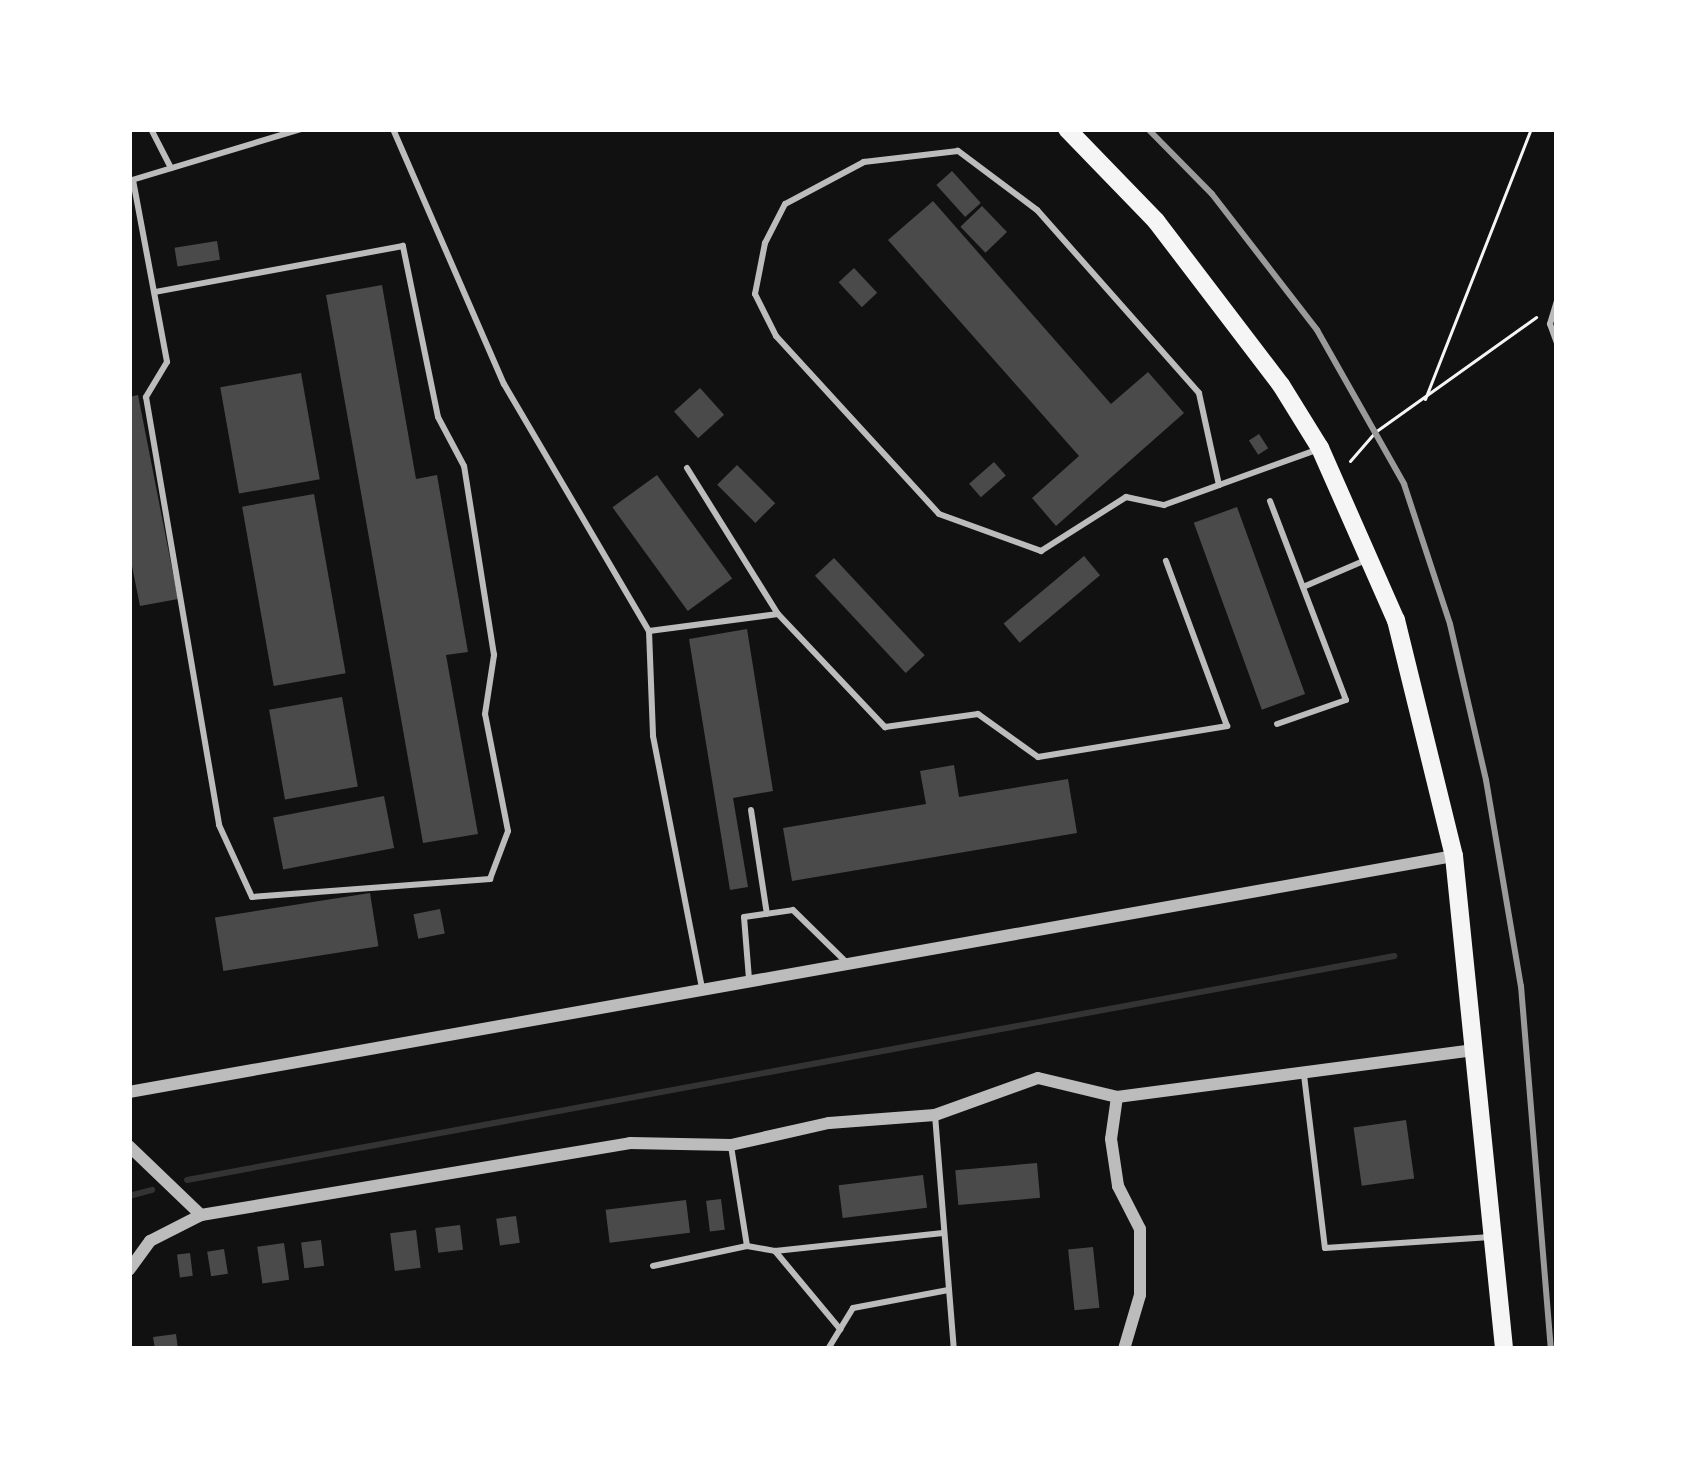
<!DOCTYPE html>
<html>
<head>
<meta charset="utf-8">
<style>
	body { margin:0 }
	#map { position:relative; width:1686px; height:1478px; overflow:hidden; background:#111; font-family:"Nunito Sans",sans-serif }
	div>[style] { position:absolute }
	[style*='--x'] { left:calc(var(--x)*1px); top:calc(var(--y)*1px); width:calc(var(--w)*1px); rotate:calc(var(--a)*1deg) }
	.stream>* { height:6px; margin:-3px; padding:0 3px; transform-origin:3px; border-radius:3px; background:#333 }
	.building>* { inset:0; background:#4a4a4a; transform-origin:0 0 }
	.path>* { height:3px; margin:-1.5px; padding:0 1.5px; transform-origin:1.5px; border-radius:1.5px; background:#f5f5f5 }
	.service>* { height:6px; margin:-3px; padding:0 3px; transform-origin:3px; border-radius:3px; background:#bcbcbc }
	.minor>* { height:12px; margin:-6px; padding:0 6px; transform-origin:6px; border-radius:6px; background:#bcbcbc }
	.primary>* { height:18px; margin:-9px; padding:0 9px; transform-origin:9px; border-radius:9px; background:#f5f5f5 }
	.rail>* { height:6px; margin:-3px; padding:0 3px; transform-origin:3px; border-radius:3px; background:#9a9a9a }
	span { translate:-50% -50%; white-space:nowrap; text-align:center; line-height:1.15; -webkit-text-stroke:9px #fff; paint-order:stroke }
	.frame { position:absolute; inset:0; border:132px solid #fff; pointer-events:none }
</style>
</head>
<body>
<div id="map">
	<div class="stream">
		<div style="--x:187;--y:1180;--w:1228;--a:-10.51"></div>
		<div style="--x:129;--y:1196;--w:24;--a:-15"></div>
	</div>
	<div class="building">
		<div style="left:952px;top:171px;width:43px;height:21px;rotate:48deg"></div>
		<div style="clip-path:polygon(933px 201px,1111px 404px,1148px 372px,1184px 413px,1056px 526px,1032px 498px,1079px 456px,888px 240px)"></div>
		<div style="left:982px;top:206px;width:36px;height:30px;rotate:46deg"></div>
		<div style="left:217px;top:241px;width:19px;height:43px;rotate:81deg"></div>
		<div style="left:854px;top:268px;width:34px;height:21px;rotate:47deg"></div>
		<div style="clip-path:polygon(382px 285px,416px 479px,437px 475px,468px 652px,446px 655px,478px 834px,423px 843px,326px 295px)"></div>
		<div style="left:301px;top:373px;width:108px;height:82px;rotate:80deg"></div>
		<div style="left:700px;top:388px;width:36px;height:35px;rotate:48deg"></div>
		<div style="clip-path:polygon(138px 395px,178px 599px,140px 606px,129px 551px,129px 397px)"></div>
		<div style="left:1259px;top:434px;width:17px;height:12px;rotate:57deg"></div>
		<div style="left:994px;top:462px;width:18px;height:33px;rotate:49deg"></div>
		<div style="left:737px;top:465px;width:54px;height:28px;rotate:45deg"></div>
		<div style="left:657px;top:475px;width:128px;height:55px;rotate:54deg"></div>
		<div style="left:314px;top:494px;width:182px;height:73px;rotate:80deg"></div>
		<div style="left:1237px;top:507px;width:199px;height:46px;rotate:70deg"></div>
		<div style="left:1084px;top:556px;width:25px;height:105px;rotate:50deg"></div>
		<div style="left:834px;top:558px;width:133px;height:26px;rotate:47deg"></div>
		<div style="clip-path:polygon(747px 629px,773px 791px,733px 798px,748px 887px,730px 890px,689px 639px)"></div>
		<div style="left:342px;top:697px;width:91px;height:74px;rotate:80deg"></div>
		<div style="clip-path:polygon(954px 765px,959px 797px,1068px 779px,1077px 833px,792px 881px,783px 828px,926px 804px,920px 771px)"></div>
		<div style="left:384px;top:796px;width:53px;height:113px;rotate:79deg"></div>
		<div style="left:370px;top:893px;width:54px;height:157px;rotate:81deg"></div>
		<div style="left:440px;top:909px;width:25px;height:27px;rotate:79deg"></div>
		<div style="left:1406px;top:1120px;width:59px;height:53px;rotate:82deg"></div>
		<div style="left:1037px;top:1163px;width:35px;height:82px;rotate:85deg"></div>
		<div style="left:923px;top:1175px;width:33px;height:85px;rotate:83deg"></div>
		<div style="left:721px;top:1199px;width:31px;height:15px;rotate:83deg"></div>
		<div style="left:686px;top:1200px;width:33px;height:81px;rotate:83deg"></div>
		<div style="left:516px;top:1216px;width:27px;height:20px;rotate:82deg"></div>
		<div style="left:460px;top:1225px;width:25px;height:25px;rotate:83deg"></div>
		<div style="left:416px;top:1230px;width:38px;height:26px;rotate:83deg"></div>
		<div style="left:321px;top:1240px;width:26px;height:20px;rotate:83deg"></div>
		<div style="left:284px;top:1243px;width:37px;height:27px;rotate:82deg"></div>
		<div style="left:1093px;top:1247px;width:61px;height:25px;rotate:84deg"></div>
		<div style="left:224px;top:1249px;width:25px;height:17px;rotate:81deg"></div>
		<div style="left:190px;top:1253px;width:23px;height:13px;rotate:83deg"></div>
		<div style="clip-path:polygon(176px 1334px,178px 1349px,155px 1349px,153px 1337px)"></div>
	</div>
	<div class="path">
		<div style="--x:1425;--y:399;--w:290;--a:-68.6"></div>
		<div style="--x:1350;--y:461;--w:38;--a:-49"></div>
		<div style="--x:1375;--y:432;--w:198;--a:-35.5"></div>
	</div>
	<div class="service">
		<div style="--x:151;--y:129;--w:44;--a:62.9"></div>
		<div style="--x:393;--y:129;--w:278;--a:66.5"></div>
		<div style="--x:504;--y:384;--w:286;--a:59.6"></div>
		<div style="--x:649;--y:631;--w:105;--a:87.8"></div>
		<div style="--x:653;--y:736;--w:257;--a:79"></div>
		<div style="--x:132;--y:180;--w:177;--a:-16.8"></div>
		<div style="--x:133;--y:180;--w:185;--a:79.4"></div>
		<div style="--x:167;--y:362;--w:41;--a:121"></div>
		<div style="--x:146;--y:397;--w:434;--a:80.3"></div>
		<div style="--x:219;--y:825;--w:79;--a:65.4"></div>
		<div style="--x:252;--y:897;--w:239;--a:-4.3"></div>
		<div style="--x:490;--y:879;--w:51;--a:-69.4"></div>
		<div style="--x:508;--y:831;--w:119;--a:-101.1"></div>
		<div style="--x:485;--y:714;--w:60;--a:-81.3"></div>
		<div style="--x:494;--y:655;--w:191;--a:-99"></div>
		<div style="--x:464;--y:466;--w:55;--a:-118"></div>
		<div style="--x:438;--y:417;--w:175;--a:-101.6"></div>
		<div style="--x:403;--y:246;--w:253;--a:169.5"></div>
		<div style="--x:1557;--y:301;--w:24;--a:107"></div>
		<div style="--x:1550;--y:324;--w:20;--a:70"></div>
		<div style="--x:687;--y:468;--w:172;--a:58.1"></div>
		<div style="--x:1219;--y:485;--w:94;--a:-102.3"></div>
		<div style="--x:1199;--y:393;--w:244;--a:-131.5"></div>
		<div style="--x:1037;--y:210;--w:99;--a:-143.2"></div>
		<div style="--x:958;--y:151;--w:95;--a:173.3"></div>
		<div style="--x:864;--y:162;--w:89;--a:152"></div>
		<div style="--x:785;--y:204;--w:44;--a:117.1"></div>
		<div style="--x:765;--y:243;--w:52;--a:101.1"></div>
		<div style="--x:755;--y:294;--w:47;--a:63.4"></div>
		<div style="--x:776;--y:336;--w:241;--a:47.5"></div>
		<div style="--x:939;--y:514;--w:109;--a:19.9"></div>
		<div style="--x:1041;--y:551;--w:101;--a:-32.4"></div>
		<div style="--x:1126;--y:497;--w:39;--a:12"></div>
		<div style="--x:1164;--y:505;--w:59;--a:-20"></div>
		<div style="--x:1219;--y:485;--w:103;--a:-19.8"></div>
		<div style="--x:1270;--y:501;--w:213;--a:69.1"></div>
		<div style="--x:1346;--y:700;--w:73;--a:160.8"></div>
		<div style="--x:1303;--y:587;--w:69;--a:-23.2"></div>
		<div style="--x:649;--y:631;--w:130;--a:-7.5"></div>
		<div style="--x:778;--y:614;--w:156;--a:46.6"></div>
		<div style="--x:885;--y:727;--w:94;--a:-8"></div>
		<div style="--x:978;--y:714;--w:74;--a:35.6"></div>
		<div style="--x:1038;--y:757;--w:192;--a:-9.3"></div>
		<div style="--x:1227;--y:726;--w:176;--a:-110.3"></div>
		<div style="--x:751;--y:810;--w:105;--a:81.3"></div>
		<div style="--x:749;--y:979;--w:62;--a:-94.6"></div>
		<div style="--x:744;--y:917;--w:49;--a:-8.1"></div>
		<div style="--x:793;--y:910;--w:73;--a:44.4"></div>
		<div style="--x:1304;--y:1075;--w:174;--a:83.1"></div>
		<div style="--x:1325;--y:1248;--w:166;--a:-3.8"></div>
		<div style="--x:935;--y:1115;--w:235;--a:85.4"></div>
		<div style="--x:731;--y:1146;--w:101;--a:80.9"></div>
		<div style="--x:747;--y:1246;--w:28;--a:10"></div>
		<div style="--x:775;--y:1251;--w:102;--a:50.2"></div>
		<div style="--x:775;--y:1251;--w:169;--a:-6.1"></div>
		<div style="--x:653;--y:1266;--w:96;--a:-12"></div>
		<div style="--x:828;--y:1349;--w:48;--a:-58.6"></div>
		<div style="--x:853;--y:1308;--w:97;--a:-10.7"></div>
	</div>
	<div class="minor">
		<div style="--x:129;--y:1092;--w:1346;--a:-10.1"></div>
		<div style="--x:1117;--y:1097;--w:42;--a:98.1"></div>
		<div style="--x:1111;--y:1139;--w:48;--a:81.5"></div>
		<div style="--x:1118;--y:1186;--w:48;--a:62.9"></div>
		<div style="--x:1140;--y:1229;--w:66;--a:90"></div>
		<div style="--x:1140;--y:1295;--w:56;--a:106.5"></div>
		<div style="--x:129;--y:1146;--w:100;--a:43.8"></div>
		<div style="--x:201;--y:1215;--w:435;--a:-9.5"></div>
		<div style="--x:630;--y:1143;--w:101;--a:1.1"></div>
		<div style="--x:731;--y:1145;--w:100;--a:-12.7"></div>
		<div style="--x:829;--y:1123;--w:106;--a:-4.3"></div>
		<div style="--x:935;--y:1115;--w:109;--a:-19.8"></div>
		<div style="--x:1038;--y:1078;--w:81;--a:13.5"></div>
		<div style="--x:1117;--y:1097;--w:362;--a:-7.5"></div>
		<div style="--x:129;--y:1270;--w:36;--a:-54"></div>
		<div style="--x:150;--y:1241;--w:57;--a:-27"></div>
	</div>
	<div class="primary">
		<div style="--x:1067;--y:129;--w:128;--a:45.9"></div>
		<div style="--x:1156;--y:221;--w:206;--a:52.7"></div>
		<div style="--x:1281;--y:385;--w:74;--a:58.2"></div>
		<div style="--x:1320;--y:448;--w:188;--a:66.2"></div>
		<div style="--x:1396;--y:620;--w:243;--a:76.2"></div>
		<div style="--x:1454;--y:856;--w:496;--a:84.2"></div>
	</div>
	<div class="rail">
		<div style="--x:1148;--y:129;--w:91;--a:45.4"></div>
		<div style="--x:1212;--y:194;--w:172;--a:52.3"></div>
		<div style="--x:1317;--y:330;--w:177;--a:60.5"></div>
		<div style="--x:1404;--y:484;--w:147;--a:71.8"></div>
		<div style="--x:1450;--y:624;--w:160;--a:77"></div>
		<div style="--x:1486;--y:780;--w:209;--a:80.4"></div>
		<div style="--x:1521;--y:986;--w:364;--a:85.3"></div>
	</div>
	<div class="frame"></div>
</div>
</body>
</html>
